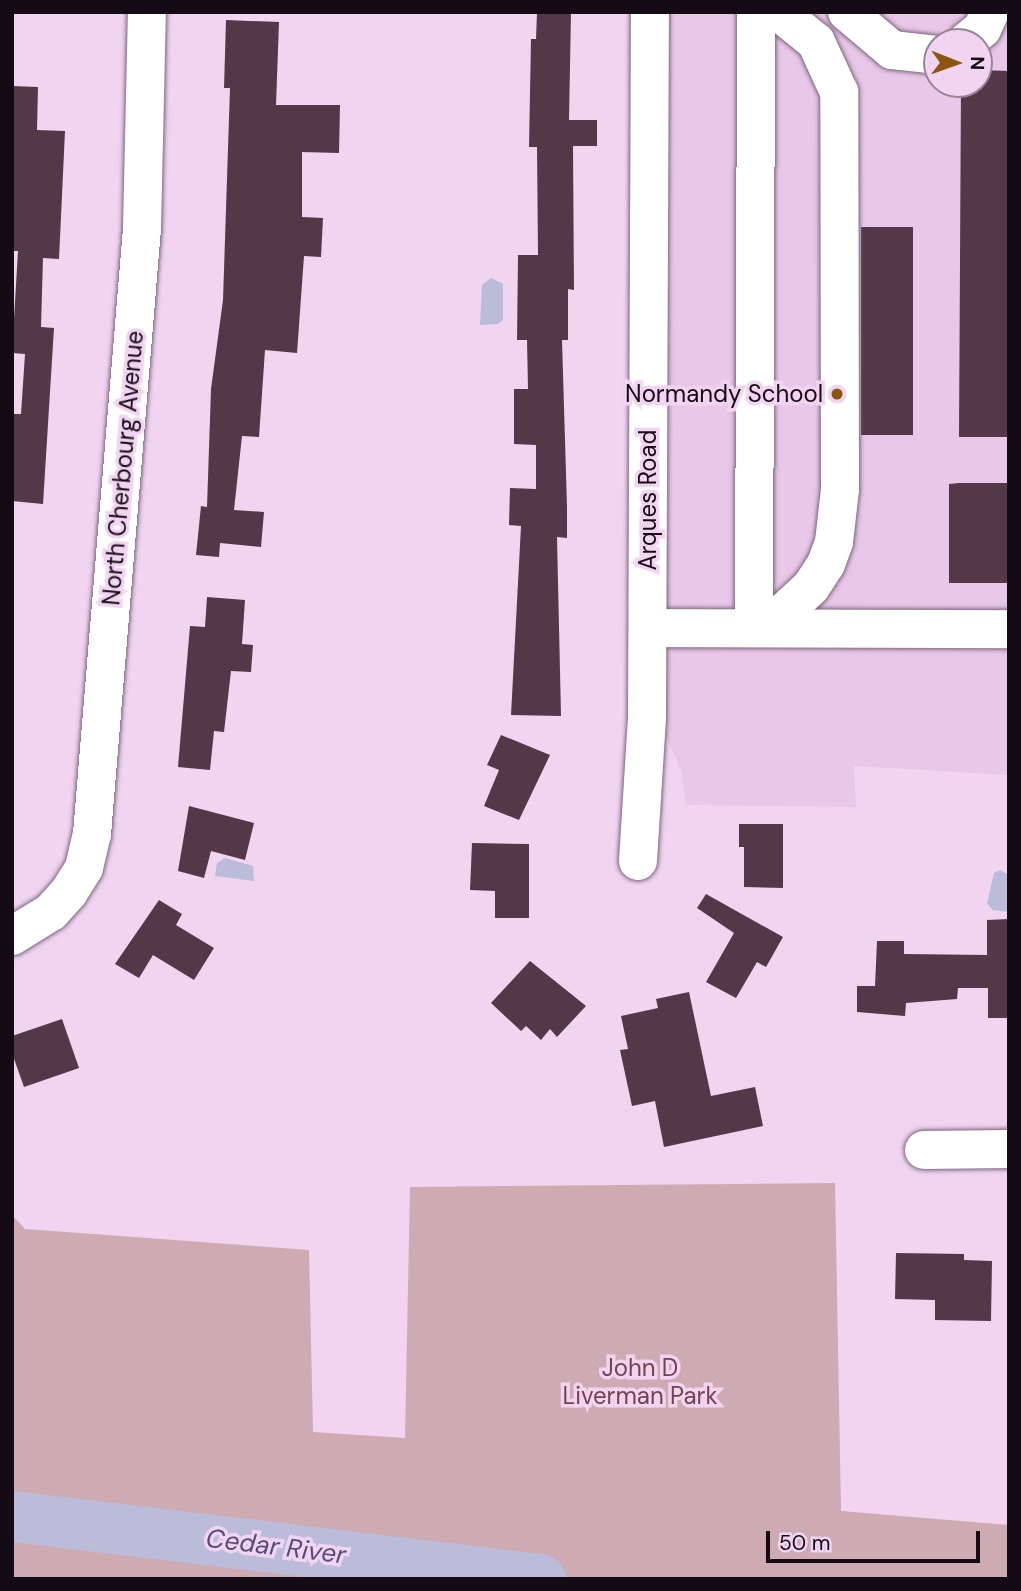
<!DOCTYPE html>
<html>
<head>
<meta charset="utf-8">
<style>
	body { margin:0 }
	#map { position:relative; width:1021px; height:1591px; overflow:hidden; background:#f0d4f0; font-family:"DM Sans",sans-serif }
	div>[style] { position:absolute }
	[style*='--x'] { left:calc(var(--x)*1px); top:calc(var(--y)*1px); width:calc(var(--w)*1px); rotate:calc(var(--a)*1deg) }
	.built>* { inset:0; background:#e8c7e8 }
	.green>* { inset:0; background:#ceabb2 }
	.water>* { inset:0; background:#bbbbda }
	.river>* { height:51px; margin:-25.5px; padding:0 25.5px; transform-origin:25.5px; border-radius:25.5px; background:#bbbbda }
	.building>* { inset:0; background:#533847; transform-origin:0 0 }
	.roads { filter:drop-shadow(0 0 2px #7d657e) drop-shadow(0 0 2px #7d657e) }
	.minor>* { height:38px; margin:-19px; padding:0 19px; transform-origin:19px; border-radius:19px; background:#fff }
	.dots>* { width:19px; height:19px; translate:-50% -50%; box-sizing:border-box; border:4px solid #f0d4f0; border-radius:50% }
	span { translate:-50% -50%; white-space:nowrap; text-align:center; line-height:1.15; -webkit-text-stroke:7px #f0d4f0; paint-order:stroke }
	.poi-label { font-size:24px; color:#140b14 }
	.right { translate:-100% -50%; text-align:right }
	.street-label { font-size:24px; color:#140b14 }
	.park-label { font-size:24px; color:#75414e }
	.water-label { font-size:26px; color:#524f7c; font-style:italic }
	.frame { position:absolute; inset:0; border:14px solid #140b14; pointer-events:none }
	.north { position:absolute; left:923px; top:28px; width:70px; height:70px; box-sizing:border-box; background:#f0d4f0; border:2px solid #988498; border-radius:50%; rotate:91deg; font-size:19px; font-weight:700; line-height:28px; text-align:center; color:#140b14 }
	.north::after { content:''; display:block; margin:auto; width:24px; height:32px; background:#8e550e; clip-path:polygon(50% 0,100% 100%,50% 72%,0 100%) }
	.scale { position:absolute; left:766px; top:1531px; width:214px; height:32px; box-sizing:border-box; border:4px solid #140b14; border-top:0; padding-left:9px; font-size:21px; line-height:24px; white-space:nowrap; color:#140b14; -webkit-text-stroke:5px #f0d4f0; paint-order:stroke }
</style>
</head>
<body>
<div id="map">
	<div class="built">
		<div style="clip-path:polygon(evenodd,667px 12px,1009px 12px,1009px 775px,854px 766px,856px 807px,686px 805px,681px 770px,667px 739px,664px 705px,667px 12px,937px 42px,979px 42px,979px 84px,937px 84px,937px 42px)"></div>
	</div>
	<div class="green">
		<div style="clip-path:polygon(835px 1183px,841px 1511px,1009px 1525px,1009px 1579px,12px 1579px,12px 1215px,25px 1229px,309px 1250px,313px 1432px,405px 1438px,410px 1187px)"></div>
	</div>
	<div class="water">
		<div style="clip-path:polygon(491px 278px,503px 284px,503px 320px,498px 324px,480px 325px,482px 285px)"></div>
		<div style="clip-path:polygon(225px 858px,253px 866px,254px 881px,215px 876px,217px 863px)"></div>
		<div style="clip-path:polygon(1000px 870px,1009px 875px,1009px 912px,993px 910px,987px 904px,994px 873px)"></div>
	</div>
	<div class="river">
		<div style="--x:12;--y:1516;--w:532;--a:6.8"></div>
	</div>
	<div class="building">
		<div style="clip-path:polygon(537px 12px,571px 12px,569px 120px,597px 120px,597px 146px,573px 146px,574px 290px,568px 289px,568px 340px,562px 340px,567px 507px,567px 538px,557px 537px,561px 716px,511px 715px,521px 526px,509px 525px,510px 488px,536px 489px,536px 445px,514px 444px,514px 389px,528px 389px,527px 340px,517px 340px,518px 255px,538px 255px,537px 147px,529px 147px,531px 39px,536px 39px)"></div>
		<div style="clip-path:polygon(226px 20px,279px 22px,276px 105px,340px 105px,339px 153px,302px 152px,302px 217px,323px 218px,321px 257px,304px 256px,297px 353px,265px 350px,259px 437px,242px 436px,234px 510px,264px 512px,261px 547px,220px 543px,219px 557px,196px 555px,201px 506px,207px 507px,211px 389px,223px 300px,230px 88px,224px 88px)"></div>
		<div style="clip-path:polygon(979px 70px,1009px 71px,1009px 437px,959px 437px,961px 84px,979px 84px)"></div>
		<div style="clip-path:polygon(12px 86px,38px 87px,37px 130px,65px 131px,59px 259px,43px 258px,41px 327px,54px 328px,43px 504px,12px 501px,12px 414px,21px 414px,25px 354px,12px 353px,18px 251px,12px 251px)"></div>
		<div style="left:861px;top:227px;width:52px;height:208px"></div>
		<div style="clip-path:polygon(959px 483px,1009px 483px,1009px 583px,949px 583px,949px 484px)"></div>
		<div style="clip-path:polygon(207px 597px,245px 600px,242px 644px,253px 645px,251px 672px,231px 671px,224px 732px,214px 731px,210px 770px,178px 767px,190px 626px,205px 627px)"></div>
		<div style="clip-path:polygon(501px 735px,550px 755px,519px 820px,484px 806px,499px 770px,487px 765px)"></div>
		<div style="clip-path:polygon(189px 806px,254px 823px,245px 860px,211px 851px,204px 878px,178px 871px)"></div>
		<div style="clip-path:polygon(739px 824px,783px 824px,783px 888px,744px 887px,744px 847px,739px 847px)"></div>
		<div style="clip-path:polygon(472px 843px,529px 844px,529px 918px,495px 918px,495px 891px,470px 890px)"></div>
		<div style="clip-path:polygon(706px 894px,783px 937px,766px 967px,757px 962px,736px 998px,706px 982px,734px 933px,697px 908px)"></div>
		<div style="clip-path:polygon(159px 900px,182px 914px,176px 925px,214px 948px,194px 980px,153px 955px,139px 978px,115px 964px)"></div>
		<div style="clip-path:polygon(1009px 919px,1009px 1018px,988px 1018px,988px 988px,958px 988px,957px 999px,906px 1003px,905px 1016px,857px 1012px,857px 986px,875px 986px,877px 941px,904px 941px,904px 954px,987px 955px,987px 920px)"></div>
		<div style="clip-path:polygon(530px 961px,586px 1006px,557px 1037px,550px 1029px,541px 1040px,526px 1026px,521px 1031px,491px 1003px)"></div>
		<div style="clip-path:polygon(689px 992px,711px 1096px,755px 1087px,763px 1126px,664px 1147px,655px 1101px,632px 1106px,620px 1050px,628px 1049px,621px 1016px,658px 1008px,656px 999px)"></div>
		<div style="clip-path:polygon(62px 1019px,79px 1068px,24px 1087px,12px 1053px,12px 1036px)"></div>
		<div style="clip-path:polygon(896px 1253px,964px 1254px,964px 1260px,992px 1261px,991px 1321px,935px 1320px,935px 1300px,895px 1299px)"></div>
	</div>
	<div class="roads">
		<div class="minor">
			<div style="--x:847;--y:12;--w:59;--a:40.2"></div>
			<div style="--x:892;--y:50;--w:45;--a:6.3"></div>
			<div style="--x:966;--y:42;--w:21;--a:-39"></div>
			<div style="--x:982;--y:29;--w:19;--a:-65"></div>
			<div style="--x:754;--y:626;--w:614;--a:-89.81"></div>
			<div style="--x:769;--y:626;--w:57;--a:-42.9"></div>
			<div style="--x:811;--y:587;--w:27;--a:-57"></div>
			<div style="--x:826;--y:564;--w:23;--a:-70"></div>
			<div style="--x:834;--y:542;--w:53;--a:-83.5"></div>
			<div style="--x:840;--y:489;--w:397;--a:-90.1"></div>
			<div style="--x:839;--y:92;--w:55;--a:-114.7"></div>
			<div style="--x:816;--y:42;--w:48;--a:-141"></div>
			<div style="--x:648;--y:628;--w:361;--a:0.2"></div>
			<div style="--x:638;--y:861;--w:144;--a:-86.4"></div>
			<div style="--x:647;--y:717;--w:705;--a:-89.76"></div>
			<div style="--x:12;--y:936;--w:46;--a:-31.6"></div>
			<div style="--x:51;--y:912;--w:27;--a:-48"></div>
			<div style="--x:69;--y:892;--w:28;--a:-58"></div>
			<div style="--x:84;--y:868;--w:35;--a:-77"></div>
			<div style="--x:92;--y:834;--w:608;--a:-85.28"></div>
			<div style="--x:142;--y:228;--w:216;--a:-88.7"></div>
			<div style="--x:924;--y:1150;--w:85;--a:-0.7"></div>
		</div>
	</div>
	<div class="dots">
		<div style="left:837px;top:394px;background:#8e550e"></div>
	</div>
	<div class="poi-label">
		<span class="right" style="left:823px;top:394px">Normandy School</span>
	</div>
	<div class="street-label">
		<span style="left:123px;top:468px;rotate:-85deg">North Cherbourg Avenue</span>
		<span style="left:648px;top:500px;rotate:-90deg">Arques Road</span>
	</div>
	<div class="park-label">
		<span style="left:640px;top:1382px">John D<br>Liverman Park</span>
	</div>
	<div class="water-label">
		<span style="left:276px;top:1547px;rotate:7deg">Cedar River</span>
	</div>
	<div class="frame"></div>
	<div class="north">N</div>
	<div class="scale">50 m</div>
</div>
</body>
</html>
